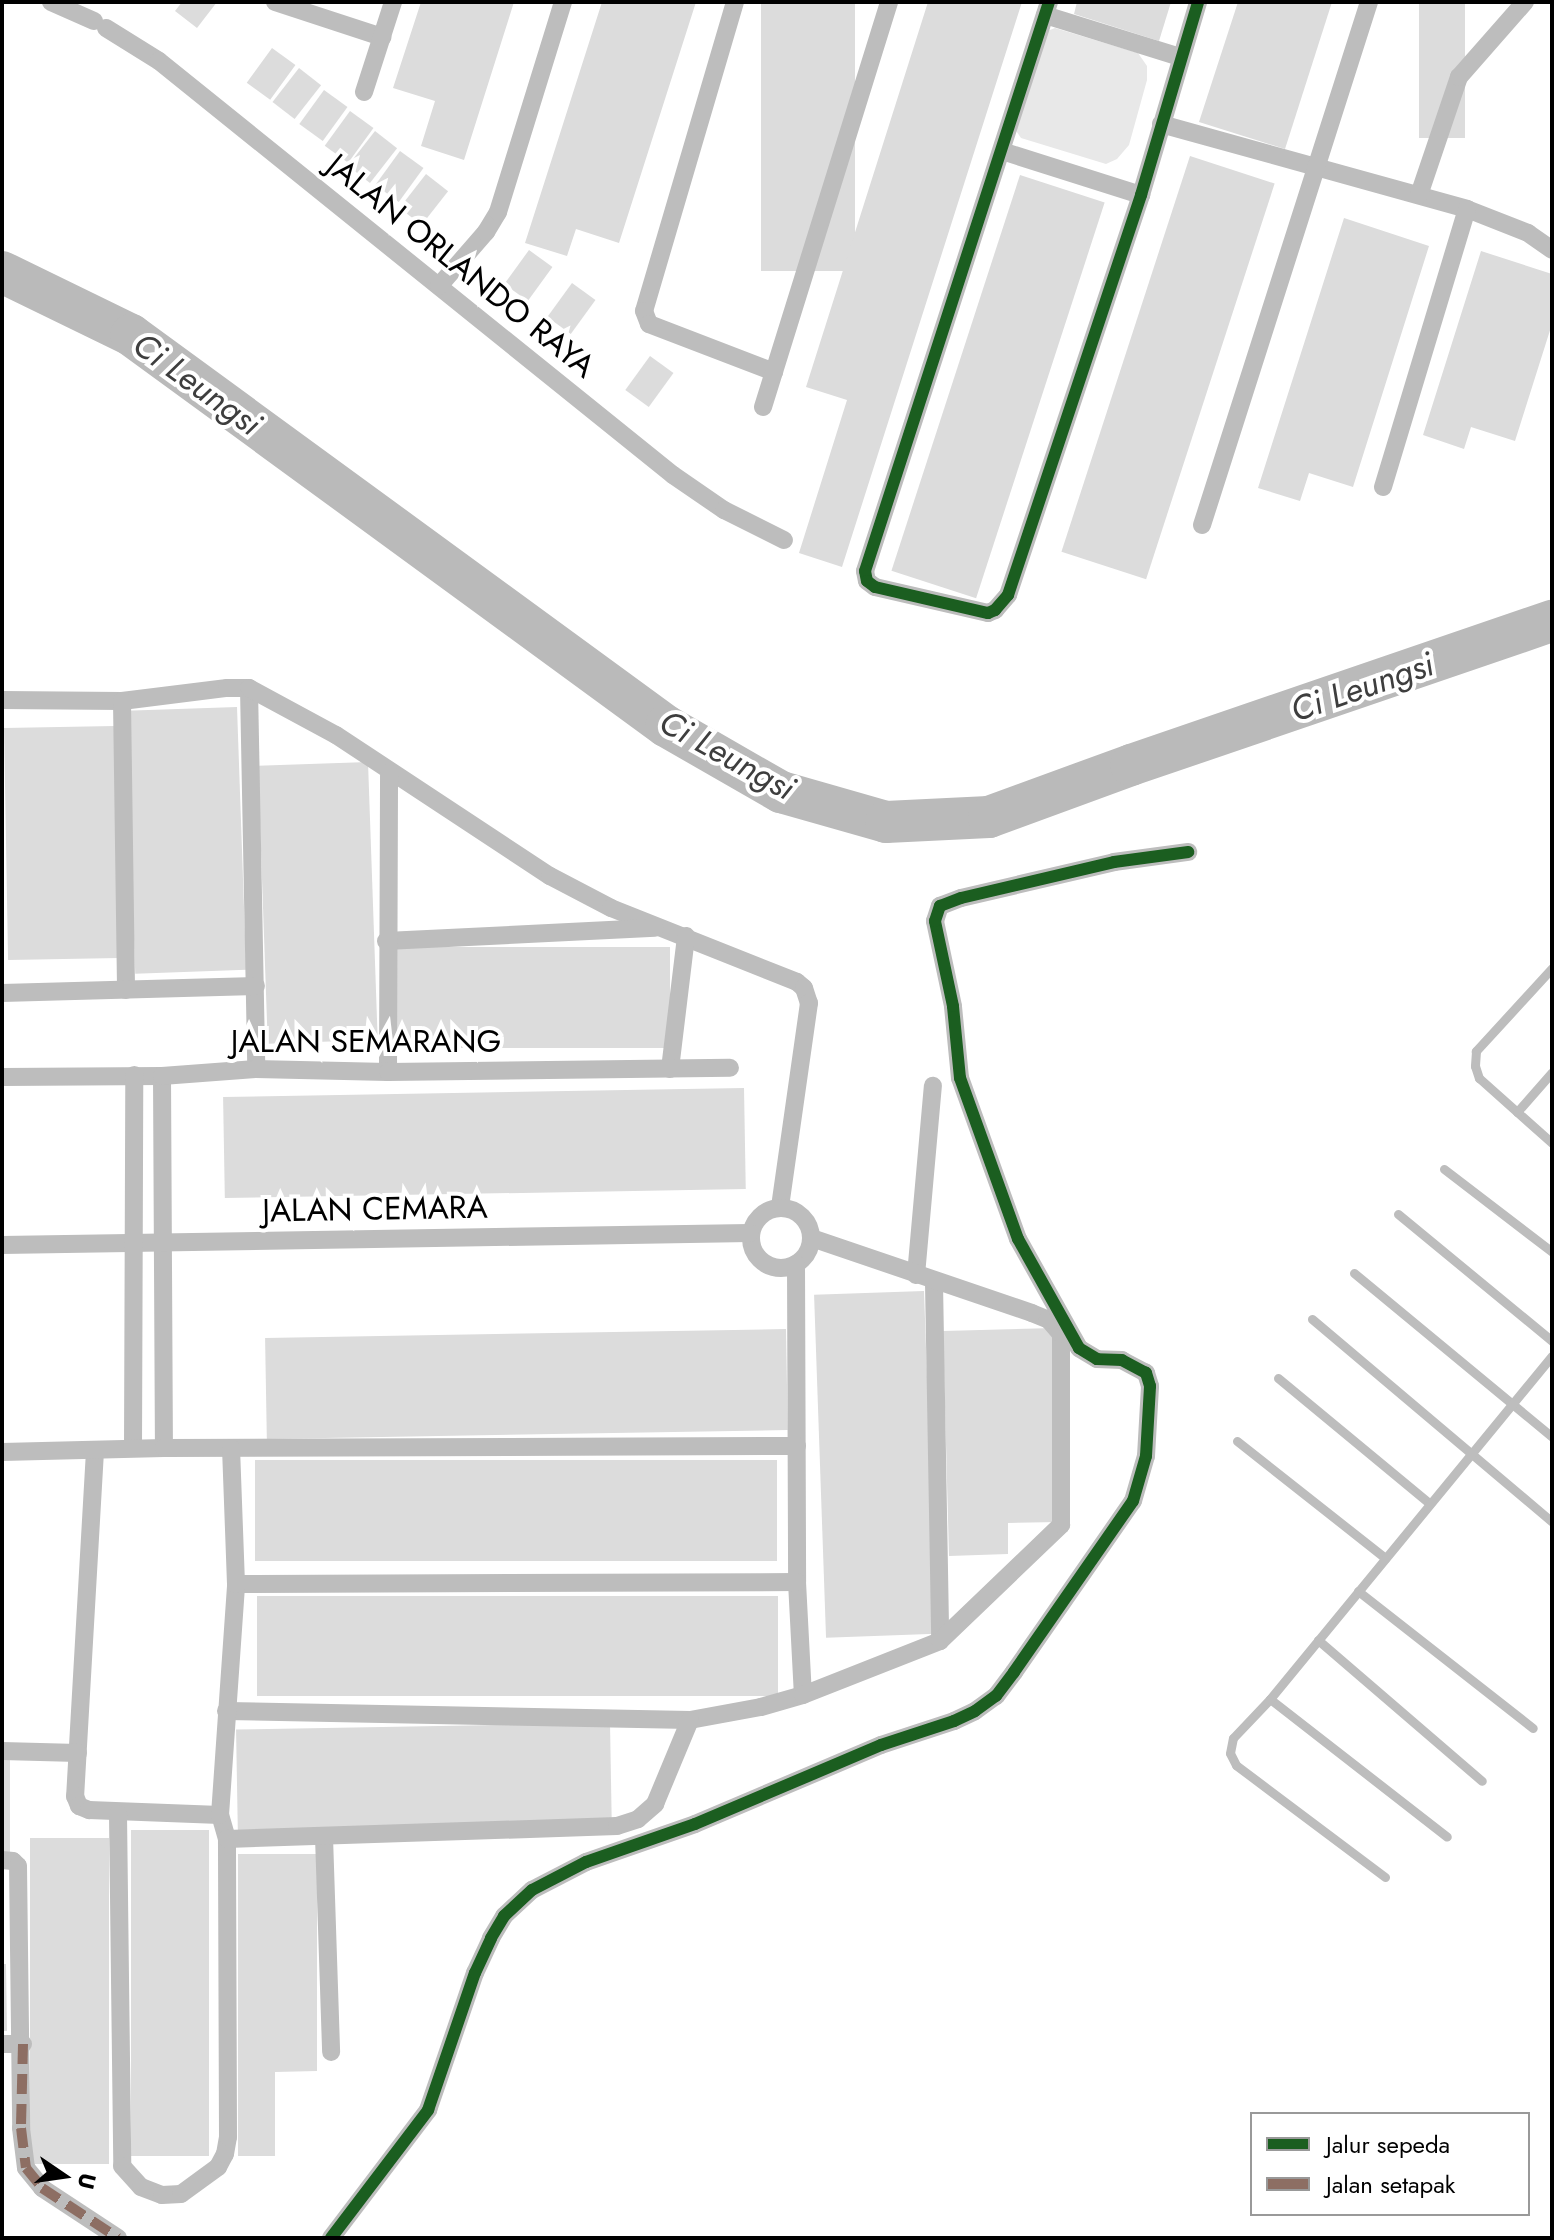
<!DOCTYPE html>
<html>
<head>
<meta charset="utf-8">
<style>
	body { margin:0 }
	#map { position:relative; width:1554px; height:2240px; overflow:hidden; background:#fff; font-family:Jost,sans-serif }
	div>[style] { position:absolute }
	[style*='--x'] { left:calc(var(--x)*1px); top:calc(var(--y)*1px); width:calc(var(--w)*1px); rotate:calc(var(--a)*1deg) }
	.green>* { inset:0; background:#e8e8e8 }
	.river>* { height:42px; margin:-21px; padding:0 21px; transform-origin:21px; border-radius:21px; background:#bababa }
	.building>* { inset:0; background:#dcdcdc; transform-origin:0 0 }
	.lane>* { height:9px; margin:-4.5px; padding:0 4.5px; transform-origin:4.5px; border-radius:4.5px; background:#bdbdbd }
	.street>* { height:18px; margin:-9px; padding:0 9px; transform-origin:9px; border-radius:9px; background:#bdbdbd }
	.street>.ring { margin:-9px; padding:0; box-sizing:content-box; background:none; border:18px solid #bdbdbd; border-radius:50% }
	.quiet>* { height:10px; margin-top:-5px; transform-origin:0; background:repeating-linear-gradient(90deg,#8d6e63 0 20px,transparent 0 30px) }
	.cycleway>* { height:12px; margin:-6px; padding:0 6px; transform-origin:6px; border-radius:6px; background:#1b5e20 }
	span { translate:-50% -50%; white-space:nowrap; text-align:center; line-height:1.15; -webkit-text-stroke:8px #fff; paint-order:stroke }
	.street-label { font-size:32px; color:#000 }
	.water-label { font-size:34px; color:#3e3e3e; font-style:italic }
	.frame { position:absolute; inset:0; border:4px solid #000; pointer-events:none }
	.legend { position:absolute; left:1250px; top:2112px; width:280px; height:104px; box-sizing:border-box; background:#fff; border:2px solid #999; margin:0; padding:10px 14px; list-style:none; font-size:24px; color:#000 }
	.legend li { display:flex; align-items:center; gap:16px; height:40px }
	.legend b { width:40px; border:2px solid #999 }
	.north { position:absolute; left:24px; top:2136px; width:80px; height:80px; -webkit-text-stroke:6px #fff; paint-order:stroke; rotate:103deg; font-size:22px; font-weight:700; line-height:32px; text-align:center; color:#000 }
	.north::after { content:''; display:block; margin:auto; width:28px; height:36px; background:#000; clip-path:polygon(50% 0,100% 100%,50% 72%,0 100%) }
</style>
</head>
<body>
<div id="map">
	<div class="green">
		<div style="clip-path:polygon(1055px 28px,1138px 53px,1147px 66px,1147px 80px,1129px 145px,1117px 159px,1106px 164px,1021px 138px,1012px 125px,1042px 33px)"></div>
	</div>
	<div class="river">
		<div style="--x:2;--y:272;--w:144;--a:26"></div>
		<div style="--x:131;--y:335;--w:663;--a:36.16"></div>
		<div style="--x:666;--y:726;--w:133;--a:29.9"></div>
		<div style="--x:781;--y:792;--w:109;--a:15.9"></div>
		<div style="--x:886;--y:822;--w:103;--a:-2.8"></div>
		<div style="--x:989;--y:817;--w:151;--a:-20.1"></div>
		<div style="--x:1131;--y:765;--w:445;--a:-18.9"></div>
	</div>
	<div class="building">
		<div style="clip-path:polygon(182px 2px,217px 2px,197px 28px,175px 11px)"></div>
		<div style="clip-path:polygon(421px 2px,514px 2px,464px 160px,421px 146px,435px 101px,393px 88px)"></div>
		<div style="clip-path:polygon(602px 2px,696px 2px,619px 243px,576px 229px,567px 256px,525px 243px)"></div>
		<div style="left:761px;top:2px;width:94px;height:269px"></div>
		<div style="clip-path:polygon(928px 2px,1022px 2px,842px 567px,799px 553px,847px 400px,806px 387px)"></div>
		<div style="clip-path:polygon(1077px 2px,1171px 2px,1159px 41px,1074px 14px)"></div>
		<div style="clip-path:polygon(1238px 2px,1332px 2px,1285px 149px,1199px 122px)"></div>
		<div style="left:1419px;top:2px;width:46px;height:136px"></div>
		<div style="left:272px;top:48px;width:29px;height:43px;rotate:36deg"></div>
		<div style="left:299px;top:68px;width:28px;height:43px;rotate:38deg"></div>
		<div style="left:324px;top:90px;width:29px;height:42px;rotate:36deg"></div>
		<div style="left:350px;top:111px;width:29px;height:43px;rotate:36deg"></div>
		<div style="left:375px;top:131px;width:28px;height:44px;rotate:38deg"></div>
		<div style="left:400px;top:151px;width:29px;height:42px;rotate:36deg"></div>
		<div style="left:1190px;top:156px;width:89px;height:416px;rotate:18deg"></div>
		<div style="left:426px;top:174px;width:28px;height:43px;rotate:38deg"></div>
		<div style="left:1020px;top:175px;width:89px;height:416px;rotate:18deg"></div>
		<div style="clip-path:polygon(1344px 218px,1429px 246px,1353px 487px,1309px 473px,1300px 501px,1258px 488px)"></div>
		<div style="left:529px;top:250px;width:29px;height:42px;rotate:36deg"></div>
		<div style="clip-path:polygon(1481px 251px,1552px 274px,1552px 324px,1515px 441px,1471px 427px,1464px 449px,1423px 435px)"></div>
		<div style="left:572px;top:283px;width:29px;height:42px;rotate:36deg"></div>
		<div style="left:650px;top:356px;width:29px;height:42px;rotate:36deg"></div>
		<div style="left:237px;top:707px;width:263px;height:111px;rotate:88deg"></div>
		<div style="left:115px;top:726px;width:232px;height:111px;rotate:89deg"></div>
		<div style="left:368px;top:762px;width:278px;height:110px;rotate:88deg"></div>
		<div style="left:670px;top:947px;width:101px;height:277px;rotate:90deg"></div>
		<div style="left:744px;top:1088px;width:101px;height:521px;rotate:89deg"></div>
		<div style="left:924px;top:1291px;width:343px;height:110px;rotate:88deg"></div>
		<div style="clip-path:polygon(1054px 1328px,1059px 1522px,1008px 1523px,1008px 1554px,949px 1556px,943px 1331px)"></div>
		<div style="left:786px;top:1329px;width:101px;height:521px;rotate:89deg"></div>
		<div style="left:777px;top:1460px;width:101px;height:522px;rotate:90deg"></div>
		<div style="left:778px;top:1596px;width:100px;height:521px;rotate:90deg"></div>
		<div style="left:610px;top:1723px;width:101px;height:374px;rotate:89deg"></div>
		<div style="left:2px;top:1757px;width:8px;height:100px"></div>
		<div style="left:131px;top:1830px;width:78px;height:326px"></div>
		<div style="left:109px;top:1838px;width:326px;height:79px;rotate:90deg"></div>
		<div style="clip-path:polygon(238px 1854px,317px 1854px,317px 2071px,275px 2072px,275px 2156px,238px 2156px)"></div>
		<div style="clip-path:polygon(2px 1964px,6px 1964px,7px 2031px,2px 2031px)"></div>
	</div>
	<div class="lane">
		<div style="--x:1552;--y:968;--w:113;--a:132.5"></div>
		<div style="--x:1476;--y:1051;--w:15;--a:94"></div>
		<div style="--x:1475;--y:1066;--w:13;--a:72"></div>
		<div style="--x:1479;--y:1078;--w:98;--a:41.7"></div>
		<div style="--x:1517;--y:1112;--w:53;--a:-48.8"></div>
		<div style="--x:1444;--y:1169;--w:136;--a:37.5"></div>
		<div style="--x:1398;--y:1214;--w:200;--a:39.5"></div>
		<div style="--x:1354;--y:1273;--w:257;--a:39.6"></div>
		<div style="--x:1312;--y:1319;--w:314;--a:40.2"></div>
		<div style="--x:1278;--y:1378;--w:196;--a:39.6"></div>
		<div style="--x:1237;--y:1441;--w:189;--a:38.3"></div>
		<div style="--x:1358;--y:1591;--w:222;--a:38.1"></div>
		<div style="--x:1318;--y:1640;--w:216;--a:40.7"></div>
		<div style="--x:1270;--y:1699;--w:224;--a:37.9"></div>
		<div style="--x:1385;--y:1877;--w:186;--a:-143.1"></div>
		<div style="--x:1236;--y:1765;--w:13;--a:-117"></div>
		<div style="--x:1230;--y:1753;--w:15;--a:-79"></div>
		<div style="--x:1233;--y:1738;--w:54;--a:-46.5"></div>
		<div style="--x:1270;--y:1699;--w:444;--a:-50.6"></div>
	</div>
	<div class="street">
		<div style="--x:51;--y:2;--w:47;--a:23.8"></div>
		<div style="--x:275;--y:2;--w:113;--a:18.1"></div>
		<div style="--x:735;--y:2;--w:322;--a:106.4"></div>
		<div style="--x:644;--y:311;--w:14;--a:69"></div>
		<div style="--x:649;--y:324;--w:134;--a:21"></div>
		<div style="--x:1049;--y:2;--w:598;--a:107.92"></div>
		<div style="--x:865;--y:571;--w:10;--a:79"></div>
		<div style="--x:867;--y:581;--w:10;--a:37"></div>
		<div style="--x:875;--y:587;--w:116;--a:13"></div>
		<div style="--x:988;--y:613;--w:8;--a:-23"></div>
		<div style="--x:995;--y:610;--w:20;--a:-49"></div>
		<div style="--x:1008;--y:595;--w:422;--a:-71.6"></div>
		<div style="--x:1141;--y:195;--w:201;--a:-73.5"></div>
		<div style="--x:1045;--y:15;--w:141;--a:17.3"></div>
		<div style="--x:106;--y:28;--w:62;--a:31.9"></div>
		<div style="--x:159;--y:61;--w:660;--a:38.85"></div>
		<div style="--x:673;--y:475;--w:62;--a:34.5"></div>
		<div style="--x:724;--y:510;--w:67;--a:26.6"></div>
		<div style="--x:364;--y:92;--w:95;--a:-72.1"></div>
		<div style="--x:1161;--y:124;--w:318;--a:15.5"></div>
		<div style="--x:1467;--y:209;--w:66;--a:21.5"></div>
		<div style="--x:1528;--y:233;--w:29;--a:35"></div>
		<div style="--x:1002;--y:151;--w:146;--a:17.6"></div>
		<div style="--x:1419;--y:195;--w:125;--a:-71.3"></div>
		<div style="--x:1459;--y:77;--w:100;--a:-48.7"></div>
		<div style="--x:439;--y:286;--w:72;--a:-49"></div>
		<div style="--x:486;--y:232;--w:23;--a:-59"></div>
		<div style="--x:498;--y:212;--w:220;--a:-72.8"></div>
		<div style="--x:763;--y:407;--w:424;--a:-72.7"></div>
		<div style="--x:1383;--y:487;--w:290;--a:-73.2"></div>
		<div style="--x:1202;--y:525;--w:549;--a:-72.29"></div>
		<div style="--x:249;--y:688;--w:381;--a:88.9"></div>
		<div style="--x:2;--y:700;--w:120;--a:0.5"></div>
		<div style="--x:122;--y:701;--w:106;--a:-7.1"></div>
		<div style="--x:227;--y:688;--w:22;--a:0"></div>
		<div style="--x:249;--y:688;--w:99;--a:28.4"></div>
		<div style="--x:336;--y:735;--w:256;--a:33.4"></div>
		<div style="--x:550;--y:876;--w:69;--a:27.7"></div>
		<div style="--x:611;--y:908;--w:200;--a:21.7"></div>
		<div style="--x:797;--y:982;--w:9;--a:41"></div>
		<div style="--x:804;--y:988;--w:16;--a:72"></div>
		<div style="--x:809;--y:1003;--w:206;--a:98.1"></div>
		<div style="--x:122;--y:701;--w:289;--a:89.2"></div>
		<div style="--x:386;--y:941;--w:269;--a:-2.8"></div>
		<div style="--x:2;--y:993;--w:254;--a:-1.6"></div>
		<div style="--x:670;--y:1069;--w:134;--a:-83.1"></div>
		<div style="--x:388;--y:1072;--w:299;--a:-89.8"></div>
		<div style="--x:162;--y:1076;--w:372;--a:89.7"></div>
		<div style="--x:2;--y:1077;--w:160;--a:-0.4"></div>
		<div style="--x:162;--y:1076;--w:94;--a:-4.3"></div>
		<div style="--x:256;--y:1069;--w:132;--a:1.3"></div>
		<div style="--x:388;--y:1072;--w:342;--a:-0.7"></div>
		<div class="ring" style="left:751px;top:1208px;width:42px;height:42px"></div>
		<div style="--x:2;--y:1245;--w:748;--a:-0.92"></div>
		<div style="--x:796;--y:1264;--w:318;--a:89.8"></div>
		<div style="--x:797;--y:1582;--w:113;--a:87"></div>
		<div style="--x:916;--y:1275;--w:190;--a:-84.9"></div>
		<div style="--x:934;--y:1283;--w:358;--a:89"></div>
		<div style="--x:133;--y:1448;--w:373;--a:-89.8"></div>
		<div style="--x:95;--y:1451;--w:346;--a:93.3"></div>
		<div style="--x:75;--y:1796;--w:11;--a:68"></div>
		<div style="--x:79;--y:1806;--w:11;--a:22"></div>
		<div style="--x:89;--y:1810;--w:131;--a:2.2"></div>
		<div style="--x:2;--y:1452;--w:162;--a:-1.4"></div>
		<div style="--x:164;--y:1448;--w:633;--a:-0.18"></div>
		<div style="--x:236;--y:1584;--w:561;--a:-0.2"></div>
		<div style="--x:226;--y:1711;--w:464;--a:1.1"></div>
		<div style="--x:690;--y:1720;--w:72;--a:-10.4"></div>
		<div style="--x:761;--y:1707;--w:44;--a:-15.9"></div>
		<div style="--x:803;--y:1695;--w:147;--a:-21.5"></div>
		<div style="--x:940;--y:1641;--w:168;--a:-43.8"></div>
		<div style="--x:1061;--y:1525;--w:191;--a:-90"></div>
		<div style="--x:1061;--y:1334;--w:18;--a:-131"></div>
		<div style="--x:1049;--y:1320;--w:18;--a:-158"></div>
		<div style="--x:1032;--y:1313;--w:232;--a:-161.2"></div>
		<div style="--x:2;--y:1751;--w:76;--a:1.5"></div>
		<div style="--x:118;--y:1814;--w:352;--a:89.3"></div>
		<div style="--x:122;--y:2166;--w:28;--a:48"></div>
		<div style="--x:141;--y:2187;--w:22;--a:21"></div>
		<div style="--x:162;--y:2195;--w:19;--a:-3"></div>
		<div style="--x:181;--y:2194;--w:46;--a:-36.1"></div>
		<div style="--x:218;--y:2167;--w:15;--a:-62"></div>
		<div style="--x:225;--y:2154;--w:17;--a:-80"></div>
		<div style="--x:228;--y:2137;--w:298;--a:-90.2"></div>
		<div style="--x:227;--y:1839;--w:25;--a:-106"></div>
		<div style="--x:220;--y:1815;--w:232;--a:-86"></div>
		<div style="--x:236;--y:1584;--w:136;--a:-92.1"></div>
		<div style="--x:324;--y:1837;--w:215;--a:88.1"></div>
		<div style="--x:227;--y:1839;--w:390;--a:-1.9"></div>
		<div style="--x:617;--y:1826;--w:22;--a:-18"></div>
		<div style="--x:638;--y:1819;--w:23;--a:-41"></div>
		<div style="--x:655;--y:1804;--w:91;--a:-67.4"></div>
		<div style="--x:2;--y:1860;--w:11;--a:5"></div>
		<div style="--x:13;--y:1861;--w:7;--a:45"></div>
		<div style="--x:18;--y:1866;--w:262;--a:89.3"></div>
		<div style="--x:21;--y:2128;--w:40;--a:82.9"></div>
		<div style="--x:26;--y:2168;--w:26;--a:51"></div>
		<div style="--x:42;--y:2188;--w:91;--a:33.3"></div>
		<div style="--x:2;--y:2044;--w:21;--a:0"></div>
		<div style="--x:331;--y:2238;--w:161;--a:-52.8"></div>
		<div style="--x:428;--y:2110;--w:145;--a:-71.1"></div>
		<div style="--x:475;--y:1973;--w:38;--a:-65"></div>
		<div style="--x:491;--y:1938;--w:26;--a:-59"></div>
		<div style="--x:504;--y:1916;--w:38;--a:-43"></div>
		<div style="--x:532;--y:1890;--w:61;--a:-27.4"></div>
		<div style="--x:586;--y:1862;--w:115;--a:-19.2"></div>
		<div style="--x:695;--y:1824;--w:202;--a:-23"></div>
		<div style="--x:881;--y:1745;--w:77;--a:-18.2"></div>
		<div style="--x:954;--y:1721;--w:23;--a:-25"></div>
		<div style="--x:975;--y:1711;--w:26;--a:-36"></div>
		<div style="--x:996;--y:1696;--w:30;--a:-53"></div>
		<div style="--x:1014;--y:1672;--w:208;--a:-55.2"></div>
		<div style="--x:1133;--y:1501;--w:47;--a:-73.9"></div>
		<div style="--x:1146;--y:1456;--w:70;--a:-86.7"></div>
		<div style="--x:1150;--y:1386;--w:14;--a:-107"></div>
		<div style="--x:1146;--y:1373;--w:27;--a:-152"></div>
		<div style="--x:1122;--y:1360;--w:25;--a:-178"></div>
		<div style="--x:1097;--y:1359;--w:21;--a:-149"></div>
		<div style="--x:1079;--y:1348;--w:125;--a:-119.2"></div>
		<div style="--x:1018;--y:1239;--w:171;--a:-109.8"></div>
		<div style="--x:960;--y:1078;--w:72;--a:-95.6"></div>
		<div style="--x:953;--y:1006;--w:87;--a:-102"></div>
		<div style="--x:935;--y:921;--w:16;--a:-72"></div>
		<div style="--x:940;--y:906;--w:22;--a:-21"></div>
		<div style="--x:961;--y:898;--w:157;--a:-13.2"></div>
		<div style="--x:1114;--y:862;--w:75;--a:-7.7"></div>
	</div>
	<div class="quiet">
		<div style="--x:23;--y:2044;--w:84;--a:91.4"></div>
		<div style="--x:21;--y:2128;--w:40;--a:82.9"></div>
		<div style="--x:26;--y:2168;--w:26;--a:51"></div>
		<div style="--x:42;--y:2188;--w:91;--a:33.3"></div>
	</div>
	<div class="cycleway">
		<div style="--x:1049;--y:2;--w:598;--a:107.92"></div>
		<div style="--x:865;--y:571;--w:10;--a:79"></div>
		<div style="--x:867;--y:581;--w:10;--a:37"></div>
		<div style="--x:875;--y:587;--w:116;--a:13"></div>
		<div style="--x:988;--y:613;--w:8;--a:-23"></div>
		<div style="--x:995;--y:610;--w:20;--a:-49"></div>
		<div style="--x:1008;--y:595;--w:422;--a:-71.6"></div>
		<div style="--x:1141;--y:195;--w:201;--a:-73.5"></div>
		<div style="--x:331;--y:2238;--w:161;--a:-52.8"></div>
		<div style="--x:428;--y:2110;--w:145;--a:-71.1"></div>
		<div style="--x:475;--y:1973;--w:38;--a:-65"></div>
		<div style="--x:491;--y:1938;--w:26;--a:-59"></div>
		<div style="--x:504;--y:1916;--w:38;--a:-43"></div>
		<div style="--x:532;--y:1890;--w:61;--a:-27.4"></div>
		<div style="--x:586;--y:1862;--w:115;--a:-19.2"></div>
		<div style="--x:695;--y:1824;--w:202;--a:-23"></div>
		<div style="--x:881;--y:1745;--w:77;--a:-18.2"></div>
		<div style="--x:954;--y:1721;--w:23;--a:-25"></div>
		<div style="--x:975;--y:1711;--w:26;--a:-36"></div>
		<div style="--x:996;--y:1696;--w:30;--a:-53"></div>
		<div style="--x:1014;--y:1672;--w:208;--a:-55.2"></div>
		<div style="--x:1133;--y:1501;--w:47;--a:-73.9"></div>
		<div style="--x:1146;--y:1456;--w:70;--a:-86.7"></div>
		<div style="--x:1150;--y:1386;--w:14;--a:-107"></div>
		<div style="--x:1146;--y:1373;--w:27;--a:-152"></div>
		<div style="--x:1122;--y:1360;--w:25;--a:-178"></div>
		<div style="--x:1097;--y:1359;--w:21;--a:-149"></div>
		<div style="--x:1079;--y:1348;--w:125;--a:-119.2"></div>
		<div style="--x:1018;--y:1239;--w:171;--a:-109.8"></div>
		<div style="--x:960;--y:1078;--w:72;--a:-95.6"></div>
		<div style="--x:953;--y:1006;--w:87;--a:-102"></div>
		<div style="--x:935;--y:921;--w:16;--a:-72"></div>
		<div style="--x:940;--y:906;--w:22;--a:-21"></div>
		<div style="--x:961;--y:898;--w:157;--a:-13.2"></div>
		<div style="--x:1114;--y:862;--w:75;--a:-7.7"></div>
	</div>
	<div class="street-label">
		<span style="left:461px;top:266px;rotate:39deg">JALAN ORLANDO RAYA</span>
		<span style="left:366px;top:1041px">JALAN SEMARANG</span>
		<span style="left:375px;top:1209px;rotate:-1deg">JALAN CEMARA</span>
	</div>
	<div class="water-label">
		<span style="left:197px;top:384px;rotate:36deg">Ci Leungsi</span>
		<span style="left:1362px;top:687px;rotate:-19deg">Ci Leungsi</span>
		<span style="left:727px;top:755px;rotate:29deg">Ci Leungsi</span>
	</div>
	<div class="frame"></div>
	<ul class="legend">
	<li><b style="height:10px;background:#1b5e20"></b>Jalur sepeda</li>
	<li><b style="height:10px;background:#8d6e63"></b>Jalan setapak</li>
	</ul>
	<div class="north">U</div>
</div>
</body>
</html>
